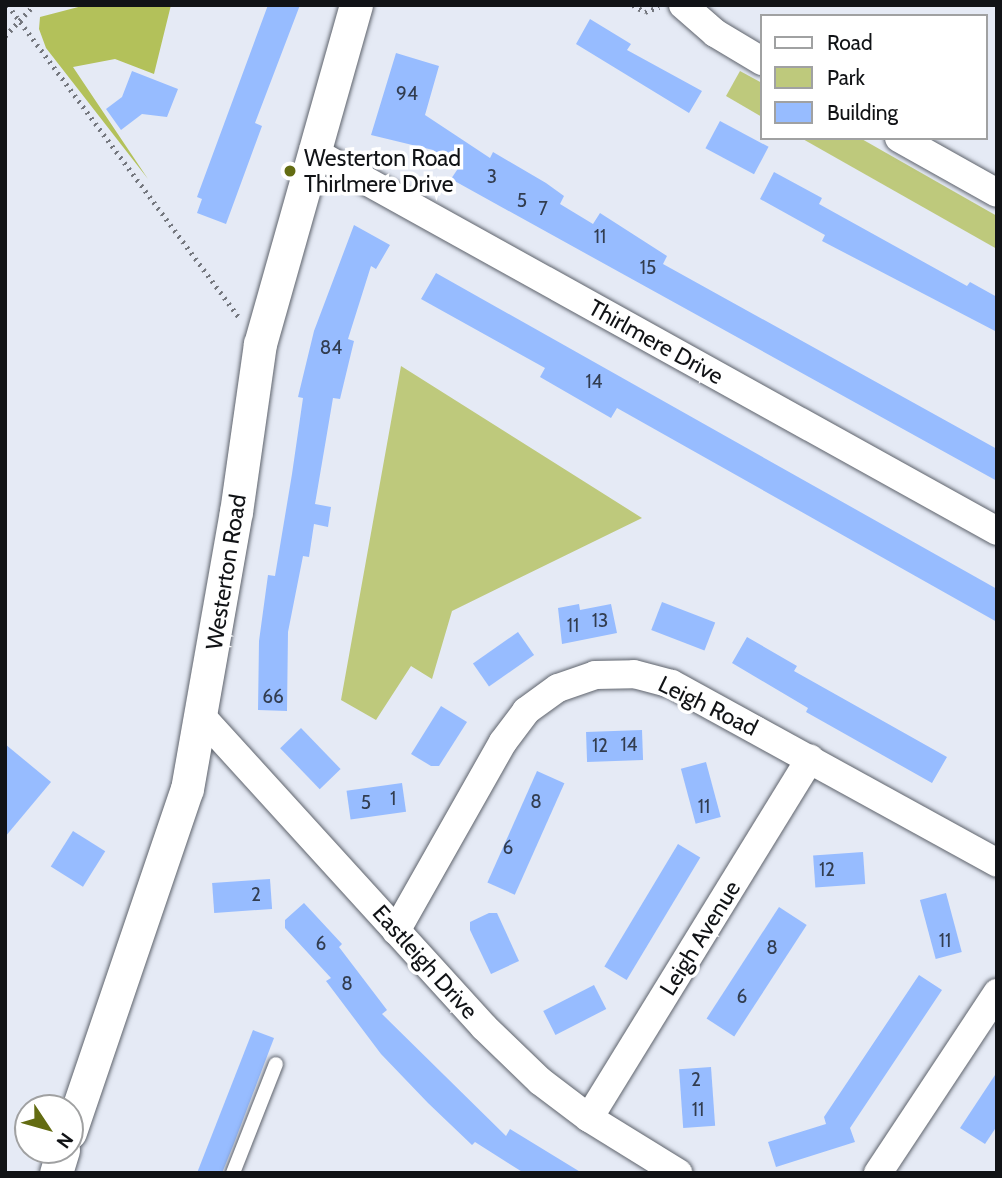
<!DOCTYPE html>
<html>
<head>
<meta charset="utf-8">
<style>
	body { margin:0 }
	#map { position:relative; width:1002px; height:1178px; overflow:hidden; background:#e5eaf5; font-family:Cabin,sans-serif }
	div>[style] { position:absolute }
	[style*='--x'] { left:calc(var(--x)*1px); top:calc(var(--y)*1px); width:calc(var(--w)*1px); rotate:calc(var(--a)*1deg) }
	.green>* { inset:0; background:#bec97c }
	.forest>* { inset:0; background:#b3c15a }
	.building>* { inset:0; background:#97bcff; transform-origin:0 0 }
	.path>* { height:4.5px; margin-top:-2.25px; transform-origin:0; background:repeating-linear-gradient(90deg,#74777e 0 2px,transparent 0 7px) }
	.roads { filter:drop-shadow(0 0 2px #5e636c) drop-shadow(0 0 2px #5e636c) }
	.service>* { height:14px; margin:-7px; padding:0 7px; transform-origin:7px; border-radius:7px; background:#fff }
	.minor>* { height:28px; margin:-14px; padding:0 14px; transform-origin:14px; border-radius:14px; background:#fff }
	.tertiary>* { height:33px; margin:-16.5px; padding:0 16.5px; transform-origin:16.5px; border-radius:16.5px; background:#fff }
	.dots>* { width:19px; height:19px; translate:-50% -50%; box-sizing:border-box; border:4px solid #fff; border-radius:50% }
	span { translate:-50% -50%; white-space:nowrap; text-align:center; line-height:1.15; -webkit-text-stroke:7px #fff; paint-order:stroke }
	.number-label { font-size:19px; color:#323d50 }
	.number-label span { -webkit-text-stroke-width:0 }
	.poi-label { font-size:23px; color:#111316 }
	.left { translate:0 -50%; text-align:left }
	.street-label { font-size:23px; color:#111316 }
	.frame { position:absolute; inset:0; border:7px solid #111316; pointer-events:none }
	.legend { position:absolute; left:760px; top:14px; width:228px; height:126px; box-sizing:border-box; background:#fff; border:2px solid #a0a1a2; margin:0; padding:9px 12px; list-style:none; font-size:21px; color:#111316 }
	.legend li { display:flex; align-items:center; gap:14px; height:35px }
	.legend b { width:35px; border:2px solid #a0a1a2 }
	.north { position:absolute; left:14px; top:1094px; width:70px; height:70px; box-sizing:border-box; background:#fff; border:2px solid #a0a1a2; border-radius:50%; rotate:126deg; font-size:19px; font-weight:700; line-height:28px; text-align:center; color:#111316 }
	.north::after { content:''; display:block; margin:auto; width:24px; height:32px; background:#636c12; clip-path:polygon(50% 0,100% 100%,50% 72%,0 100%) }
</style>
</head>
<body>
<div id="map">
	<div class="green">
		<div style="clip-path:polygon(740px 71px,762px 83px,762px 117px,726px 96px)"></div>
		<div style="clip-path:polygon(801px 138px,860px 138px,997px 216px,997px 249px)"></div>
		<div style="clip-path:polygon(401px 366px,642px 518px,452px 611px,432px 679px,411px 666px,376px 720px,341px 700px)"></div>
	</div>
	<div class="forest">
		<div style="clip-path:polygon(86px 5px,171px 5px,154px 74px,115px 59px,73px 67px,148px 179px,46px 48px,39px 29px,40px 17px)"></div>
	</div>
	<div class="building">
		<div style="clip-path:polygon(268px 5px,300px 5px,255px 123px,262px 126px,226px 224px,197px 213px,202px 199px,197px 197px)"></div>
		<div style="clip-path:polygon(590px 19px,631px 44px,627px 50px,702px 91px,689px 113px,576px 44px)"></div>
		<div style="clip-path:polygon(396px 53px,439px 66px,425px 115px,490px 158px,493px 152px,546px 183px,564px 196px,560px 204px,593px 224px,600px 213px,667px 256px,663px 264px,997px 449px,997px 481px,451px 179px,459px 167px,433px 150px,371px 135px)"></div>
		<div style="clip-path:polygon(132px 71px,178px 89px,167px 117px,142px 114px,121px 130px,106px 109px,122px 97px)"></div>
		<div style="left:720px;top:121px;width:55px;height:31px;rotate:28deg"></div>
		<div style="clip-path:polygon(774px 172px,822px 198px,819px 204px,967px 286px,970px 282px,997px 297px,997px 332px,822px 241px,825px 235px,760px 199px)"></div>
		<div style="clip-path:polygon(354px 225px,390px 245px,376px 269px,371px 266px,348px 339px,354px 341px,340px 399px,333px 398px,315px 504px,331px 507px,328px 527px,314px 524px,309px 557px,303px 556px,288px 632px,287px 711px,258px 710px,259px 641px,268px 575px,275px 576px,292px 474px,303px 398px,298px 397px,314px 331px)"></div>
		<div style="clip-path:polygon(436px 273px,997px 589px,997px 622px,617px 408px,611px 418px,540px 377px,545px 368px,421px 299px)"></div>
		<div style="left:662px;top:602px;width:57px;height:30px;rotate:21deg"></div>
		<div style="clip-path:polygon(579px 604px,580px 610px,611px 604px,617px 633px,562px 644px,558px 608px)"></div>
		<div style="left:518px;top:632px;width:28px;height:55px;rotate:55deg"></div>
		<div style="clip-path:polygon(747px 637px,797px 666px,794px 671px,947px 757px,932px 783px,806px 712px,808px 708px,732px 663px)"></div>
		<div style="clip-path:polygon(441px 706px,467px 722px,439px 766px,431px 766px,411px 754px)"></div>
		<div style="left:301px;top:728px;width:57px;height:29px;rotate:46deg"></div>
		<div style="left:642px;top:730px;width:30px;height:56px;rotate:88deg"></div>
		<div style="clip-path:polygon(5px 744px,51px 782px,5px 837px)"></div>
		<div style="left:706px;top:762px;width:57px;height:26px;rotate:75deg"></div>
		<div style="left:537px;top:771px;width:30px;height:122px;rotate:24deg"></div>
		<div style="left:402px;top:783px;width:29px;height:56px;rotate:82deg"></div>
		<div style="left:73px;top:831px;width:38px;height:42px;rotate:32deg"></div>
		<div style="left:678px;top:844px;width:26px;height:143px;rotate:31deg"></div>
		<div style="left:863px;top:852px;width:32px;height:50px;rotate:86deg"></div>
		<div style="left:270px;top:879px;width:30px;height:58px;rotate:86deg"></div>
		<div style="left:946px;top:893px;width:61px;height:27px;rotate:75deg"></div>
		<div style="clip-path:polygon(304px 903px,342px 944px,339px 947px,387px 1010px,382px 1014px,506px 1136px,510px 1129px,582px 1173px,524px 1173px,475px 1142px,472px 1145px,428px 1103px,381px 1054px,326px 981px,331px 978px,285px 928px,285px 920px)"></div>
		<div style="left:779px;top:907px;width:33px;height:133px;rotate:33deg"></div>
		<div style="clip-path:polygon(489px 913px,497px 913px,519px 961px,491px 974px,470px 930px,470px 922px)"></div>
		<div style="clip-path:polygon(919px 975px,942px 990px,850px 1128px,855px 1142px,776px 1167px,768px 1142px,826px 1124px,824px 1117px)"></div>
		<div style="left:594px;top:985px;width:27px;height:57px;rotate:63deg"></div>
		<div style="clip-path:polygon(253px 1030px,274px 1038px,233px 1146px,222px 1173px,197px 1173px)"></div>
		<div style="left:711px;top:1067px;width:59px;height:32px;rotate:86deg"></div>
		<div style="clip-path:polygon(997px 1072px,997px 1126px,985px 1144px,960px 1128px)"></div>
	</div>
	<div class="path">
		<div style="--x:8;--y:5;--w:388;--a:53.5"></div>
		<div style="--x:633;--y:5;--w:14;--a:30"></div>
		<div style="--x:645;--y:12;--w:15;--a:-20"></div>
		<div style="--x:5;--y:36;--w:42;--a:-46.9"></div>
	</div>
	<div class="roads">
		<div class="service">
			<div style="--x:233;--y:1173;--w:117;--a:-68.5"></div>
		</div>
		<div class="minor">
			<div style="--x:683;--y:5;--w:43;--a:41.2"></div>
			<div style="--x:715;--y:33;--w:55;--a:30.8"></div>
			<div style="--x:899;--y:138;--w:112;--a:29.3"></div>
			<div style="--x:316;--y:153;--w:779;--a:29.03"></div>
			<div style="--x:202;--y:717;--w:419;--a:47.7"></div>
			<div style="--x:484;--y:1027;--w:78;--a:44"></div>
			<div style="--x:540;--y:1081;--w:61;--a:37.1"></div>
			<div style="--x:589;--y:1118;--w:105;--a:31.7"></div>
			<div style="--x:396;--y:931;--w:217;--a:-60.5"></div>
			<div style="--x:503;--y:742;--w:39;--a:-53"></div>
			<div style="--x:526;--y:711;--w:39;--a:-36"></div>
			<div style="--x:558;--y:688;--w:39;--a:-19"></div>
			<div style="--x:595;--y:675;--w:39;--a:-1"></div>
			<div style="--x:634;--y:674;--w:39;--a:15"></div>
			<div style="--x:672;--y:684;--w:371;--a:28.8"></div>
			<div style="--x:589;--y:1118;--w:422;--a:-58.4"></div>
			<div style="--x:878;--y:1173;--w:216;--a:-56.5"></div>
		</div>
		<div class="tertiary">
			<div style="--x:70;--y:1132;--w:362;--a:-71.2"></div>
			<div style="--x:187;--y:789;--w:281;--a:-80"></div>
			<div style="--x:236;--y:512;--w:170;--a:-81.9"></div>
			<div style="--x:260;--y:344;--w:352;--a:-74.2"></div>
			<div style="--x:56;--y:1173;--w:24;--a:-73"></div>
		</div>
	</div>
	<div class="dots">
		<div style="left:290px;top:171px;background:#636c12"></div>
	</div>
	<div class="number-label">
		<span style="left:407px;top:94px">94</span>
		<span style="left:492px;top:177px">3</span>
		<span style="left:522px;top:201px">5</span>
		<span style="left:543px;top:209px">7</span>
		<span style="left:600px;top:237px">11</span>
		<span style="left:648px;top:268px">15</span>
		<span style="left:331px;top:348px">84</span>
		<span style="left:594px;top:382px">14</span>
		<span style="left:600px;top:621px">13</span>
		<span style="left:573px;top:626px">11</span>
		<span style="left:273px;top:697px">66</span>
		<span style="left:629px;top:745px">14</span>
		<span style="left:600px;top:746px">12</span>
		<span style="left:393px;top:799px">1</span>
		<span style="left:536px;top:802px">8</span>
		<span style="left:366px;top:803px">5</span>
		<span style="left:704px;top:807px">11</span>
		<span style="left:508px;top:848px">6</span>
		<span style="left:827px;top:870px">12</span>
		<span style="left:256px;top:895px">2</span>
		<span style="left:945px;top:941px">11</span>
		<span style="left:321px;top:944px">6</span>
		<span style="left:772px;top:948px">8</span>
		<span style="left:347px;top:984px">8</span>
		<span style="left:742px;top:997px">6</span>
		<span style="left:696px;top:1080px">2</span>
		<span style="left:698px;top:1110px">11</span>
	</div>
	<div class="poi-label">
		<span class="left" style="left:304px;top:171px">Westerton Road<br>Thirlmere Drive</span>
	</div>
	<div class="street-label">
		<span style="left:656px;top:342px;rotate:29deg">Thirlmere Drive</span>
		<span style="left:226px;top:572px;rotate:-81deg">Westerton Road</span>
		<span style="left:708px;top:706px;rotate:26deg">Leigh Road</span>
		<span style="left:700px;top:938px;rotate:-58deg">Leigh Avenue</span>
		<span style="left:425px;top:962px;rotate:48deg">Eastleigh Drive</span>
	</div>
	<div class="frame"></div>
	<ul class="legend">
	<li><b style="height:9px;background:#fff"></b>Road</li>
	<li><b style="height:19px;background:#bec97c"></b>Park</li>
	<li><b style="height:19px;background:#97bcff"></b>Building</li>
	</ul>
	<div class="north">N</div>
</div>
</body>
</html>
